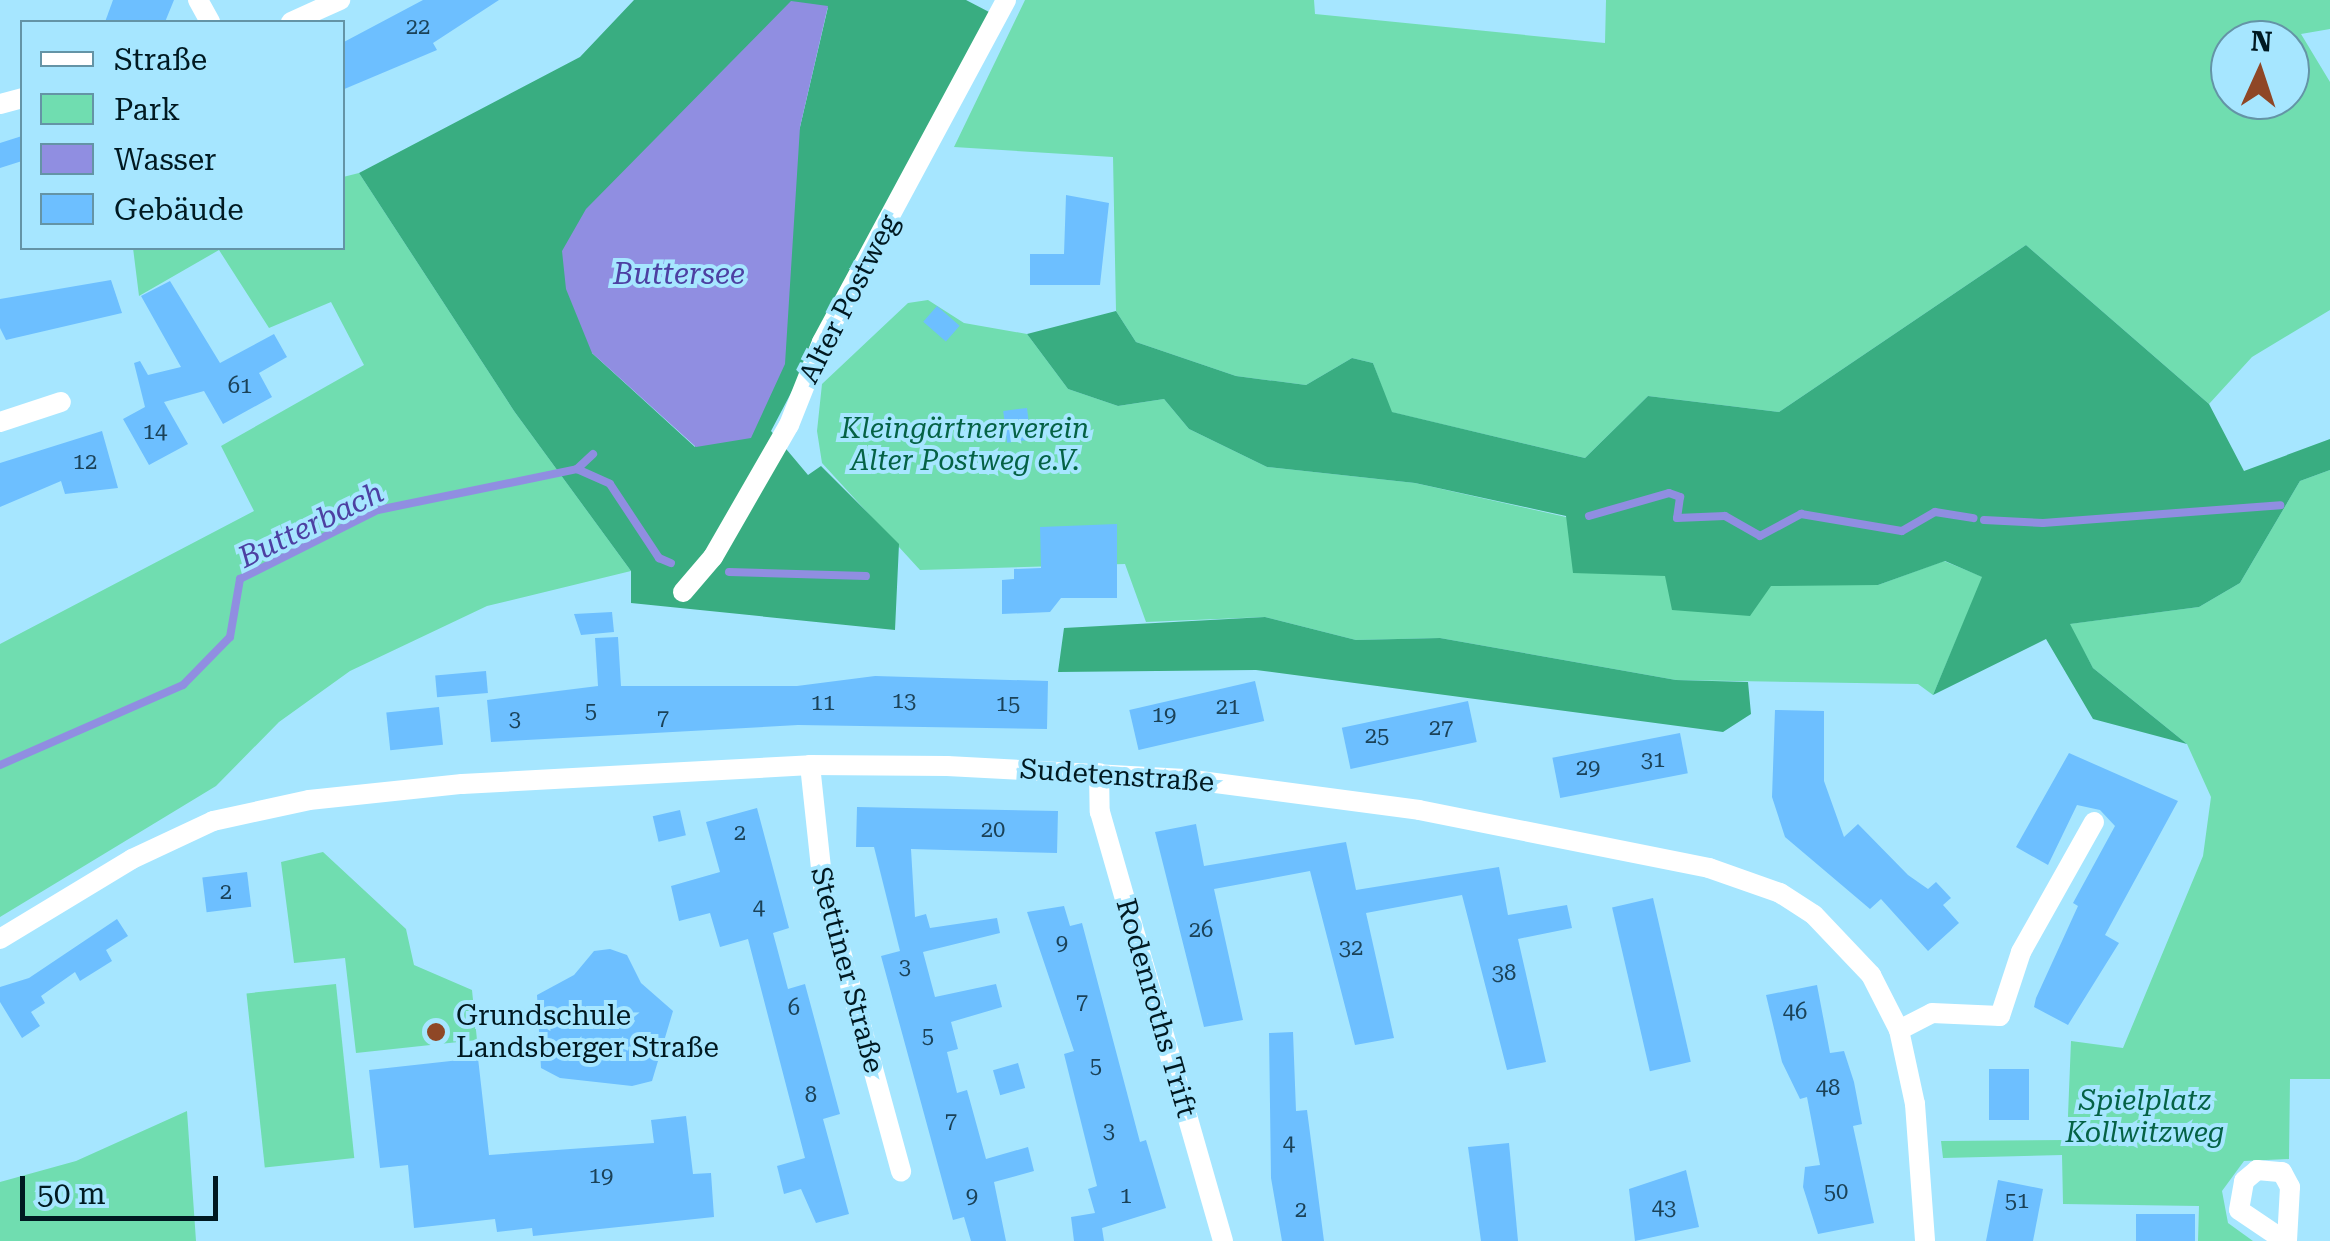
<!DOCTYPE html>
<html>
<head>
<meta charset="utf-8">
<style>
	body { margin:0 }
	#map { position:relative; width:2330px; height:1241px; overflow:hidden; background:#a6e6ff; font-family:"Roboto Serif",serif }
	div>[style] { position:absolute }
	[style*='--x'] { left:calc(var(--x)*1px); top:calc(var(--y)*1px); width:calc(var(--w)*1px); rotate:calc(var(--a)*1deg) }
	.green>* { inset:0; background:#70ddb0; transform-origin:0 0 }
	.forest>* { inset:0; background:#39ad81 }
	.water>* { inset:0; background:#908ee1 }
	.stream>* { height:8px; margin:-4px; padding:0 4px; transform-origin:4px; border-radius:4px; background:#908ee1 }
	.building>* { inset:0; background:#6dbfff; transform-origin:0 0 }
	.minor>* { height:20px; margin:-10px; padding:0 10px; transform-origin:10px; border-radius:10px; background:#fff }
	.dots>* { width:28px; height:28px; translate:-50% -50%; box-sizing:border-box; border:5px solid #a6e6ff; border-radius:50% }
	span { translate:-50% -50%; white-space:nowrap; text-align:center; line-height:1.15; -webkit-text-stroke:8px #a6e6ff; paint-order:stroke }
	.number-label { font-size:22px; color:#1b4258 }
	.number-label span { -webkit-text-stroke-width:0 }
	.street-label { font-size:28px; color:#001921 }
	.park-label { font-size:28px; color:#056245; font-style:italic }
	.poi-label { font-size:28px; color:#001921 }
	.left { translate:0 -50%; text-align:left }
	.water-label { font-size:30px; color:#4d40a2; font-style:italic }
	.legend { position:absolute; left:20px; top:20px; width:325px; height:230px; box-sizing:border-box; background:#a6e6ff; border:2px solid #6494a6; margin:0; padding:12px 18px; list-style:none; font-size:30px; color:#001921 }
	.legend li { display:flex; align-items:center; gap:20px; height:50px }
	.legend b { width:50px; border:2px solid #6494a6 }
	.north { position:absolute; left:2210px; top:20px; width:100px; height:100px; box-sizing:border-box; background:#a6e6ff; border:2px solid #6494a6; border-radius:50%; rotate:3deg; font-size:28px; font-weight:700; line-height:40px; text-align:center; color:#001921 }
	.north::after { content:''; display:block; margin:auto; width:35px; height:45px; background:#8f4726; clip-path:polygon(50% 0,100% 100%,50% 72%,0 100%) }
	.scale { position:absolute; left:20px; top:1176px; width:198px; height:45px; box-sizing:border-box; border:5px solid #001921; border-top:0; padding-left:12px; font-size:30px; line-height:35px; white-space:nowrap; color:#001921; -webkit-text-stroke:8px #a6e6ff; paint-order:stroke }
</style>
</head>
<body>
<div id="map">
	<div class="green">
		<div style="clip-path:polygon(evenodd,1025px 0,1314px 0,1315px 14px,1605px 43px,1606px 0,2330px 0,2330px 29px,2301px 34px,2330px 82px,2330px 310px,2252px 357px,2209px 404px,2026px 245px,1779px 412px,1648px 396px,1585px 458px,1391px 412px,1373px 363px,1352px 358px,1306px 385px,1236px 376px,1136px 342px,1116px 311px,1113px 157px,954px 147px,1025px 0,2230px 40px,2290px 40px,2290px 100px,2230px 100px,2230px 40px)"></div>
		<div style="clip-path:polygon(359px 173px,514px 411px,631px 571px,487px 606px,350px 671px,279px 722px,216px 786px,0 917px,0 644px,254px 511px,221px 446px,364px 365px,331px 302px,269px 328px,219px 250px,139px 296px,133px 248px,342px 248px,343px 177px)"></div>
		<div style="clip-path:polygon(928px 300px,964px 323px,1027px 334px,1068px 389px,1118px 406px,1164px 399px,1189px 429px,1267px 467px,1415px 483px,1566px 517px,1665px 576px,1878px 585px,1944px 561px,1983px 577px,1933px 695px,1918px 684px,1676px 680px,1440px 638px,1356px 640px,1265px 617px,1146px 622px,1125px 564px,920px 570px,822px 463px,817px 431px,822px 384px,908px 303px)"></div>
		<div style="clip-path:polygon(2330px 470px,2330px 1079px,2290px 1079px,2289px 1159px,2244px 1161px,2222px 1191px,2228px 1223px,2253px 1241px,2198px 1241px,2199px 1206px,2063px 1204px,2062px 1155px,1943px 1158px,1941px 1141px,2067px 1140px,2071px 1041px,2123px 1048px,2203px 856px,2211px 797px,2187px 744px,2093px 668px,2069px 624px,2199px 607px,2240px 583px,2300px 481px)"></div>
		<div style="clip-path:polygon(323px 852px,406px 929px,414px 965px,472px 990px,477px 1040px,356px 1053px,345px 958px,294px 963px,281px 862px)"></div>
		<div style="left:336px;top:984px;width:175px;height:90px;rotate:84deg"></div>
		<div style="clip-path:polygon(187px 1111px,196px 1241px,0 1241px,0 1182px,76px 1161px)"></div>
	</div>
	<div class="forest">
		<div style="clip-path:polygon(evenodd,634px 0,966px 0,991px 13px,771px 431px,808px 475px,821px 466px,899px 544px,895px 630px,631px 603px,631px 571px,514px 411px,359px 173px,580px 57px,634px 0,828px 7px,800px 127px,695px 447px,592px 353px,828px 7px)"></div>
		<div style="clip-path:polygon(2026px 245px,2209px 404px,2244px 471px,2330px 439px,2330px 470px,2300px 481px,2240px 583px,2199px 607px,2070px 624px,2093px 668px,2187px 744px,2093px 719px,2046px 639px,1933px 695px,1982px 577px,1945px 561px,1878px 585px,1771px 586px,1750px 616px,1672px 610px,1665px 576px,1573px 573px,1566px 516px,1415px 483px,1267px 467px,1189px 429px,1164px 399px,1118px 406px,1068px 389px,1027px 334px,1116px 311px,1136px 342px,1236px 376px,1306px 385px,1352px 358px,1373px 363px,1392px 412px,1585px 458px,1648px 396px,1779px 412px)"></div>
		<div style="clip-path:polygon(1265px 617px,1356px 640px,1440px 638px,1676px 680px,1748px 682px,1751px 714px,1723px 732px,1256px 670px,1058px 672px,1064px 628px)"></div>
	</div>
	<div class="water">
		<div style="clip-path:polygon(791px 1px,828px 6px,800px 127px,785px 364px,751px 438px,696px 447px,592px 353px,566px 289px,562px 251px,586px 209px)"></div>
	</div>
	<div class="stream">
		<div style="--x:577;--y:469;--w:36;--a:24"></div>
		<div style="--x:610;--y:484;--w:89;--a:56.5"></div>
		<div style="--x:659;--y:558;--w:13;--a:23"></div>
		<div style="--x:1589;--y:516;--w:83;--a:-16"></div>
		<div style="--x:1669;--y:493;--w:12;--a:20"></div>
		<div style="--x:1680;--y:497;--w:21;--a:98"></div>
		<div style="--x:1677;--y:518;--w:48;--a:-2.4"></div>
		<div style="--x:1725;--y:516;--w:40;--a:29.7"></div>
		<div style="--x:1760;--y:536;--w:47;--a:-28.2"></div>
		<div style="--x:1801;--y:514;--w:102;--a:9.6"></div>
		<div style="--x:1902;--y:531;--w:38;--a:-30"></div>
		<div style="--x:1935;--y:512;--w:39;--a:9"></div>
		<div style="--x:1984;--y:520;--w:59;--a:2.9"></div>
		<div style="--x:2043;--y:523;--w:238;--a:-4.3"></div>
		<div style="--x:729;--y:572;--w:137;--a:1.7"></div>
		<div style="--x:0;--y:765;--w:200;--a:-23.6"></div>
		<div style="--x:183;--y:685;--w:67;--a:-45.6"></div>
		<div style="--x:230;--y:637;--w:59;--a:-80.2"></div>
		<div style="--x:240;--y:579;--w:154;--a:-26.6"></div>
		<div style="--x:378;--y:510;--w:203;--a:-11.6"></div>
		<div style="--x:577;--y:469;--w:22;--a:-43"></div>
	</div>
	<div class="building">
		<div style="clip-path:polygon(113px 0,174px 0,165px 22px,105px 22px)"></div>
		<div style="clip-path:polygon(423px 0,499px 0,433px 43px,437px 50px,342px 90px,342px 43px)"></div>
		<div style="clip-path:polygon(22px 136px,22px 161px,0 168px,0 143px)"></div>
		<div style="clip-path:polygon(1066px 195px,1109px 203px,1100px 285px,1030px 285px,1030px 254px,1064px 254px)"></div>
		<div style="clip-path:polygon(111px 280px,122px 313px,6px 340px,0 328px,0 299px)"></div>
		<div style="clip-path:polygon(170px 281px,220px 363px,274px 334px,287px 357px,259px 373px,272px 397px,223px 424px,204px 391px,164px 402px,188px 444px,149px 465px,123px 419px,145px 407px,134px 363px,140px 361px,148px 375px,181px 367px,141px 296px)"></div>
		<div style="left:937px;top:306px;width:30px;height:21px;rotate:41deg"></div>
		<div style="left:1027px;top:408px;width:32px;height:24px;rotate:83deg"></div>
		<div style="clip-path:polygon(102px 431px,118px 488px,65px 494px,61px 481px,0 507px,0 463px)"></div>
		<div style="clip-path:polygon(1117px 524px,1117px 598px,1061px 598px,1050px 612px,1002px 614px,1002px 580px,1014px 579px,1014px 569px,1041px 568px,1040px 527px)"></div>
		<div style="clip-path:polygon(612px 612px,614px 632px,581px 635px,574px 614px)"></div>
		<div style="clip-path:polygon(618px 637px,621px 686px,797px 686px,875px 676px,1048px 681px,1047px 729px,798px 725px,491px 742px,487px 700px,598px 686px,595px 638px)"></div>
		<div style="left:486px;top:671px;width:22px;height:51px;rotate:85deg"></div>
		<div style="left:1255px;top:681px;width:41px;height:129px;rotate:77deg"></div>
		<div style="left:1468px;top:701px;width:42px;height:129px;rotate:78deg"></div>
		<div style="left:439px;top:707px;width:38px;height:53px;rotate:84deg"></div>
		<div style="clip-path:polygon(1775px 710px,1824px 711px,1824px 781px,1844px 837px,1858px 824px,1908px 875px,1928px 889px,1936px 882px,1951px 898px,1943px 905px,1959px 923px,1928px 951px,1881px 899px,1870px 909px,1785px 837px,1772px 797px)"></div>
		<div style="left:1680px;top:733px;width:41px;height:130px;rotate:79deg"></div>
		<div style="clip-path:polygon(2069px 753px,2178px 801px,2105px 935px,2119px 943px,2068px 1025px,2034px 1007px,2036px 998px,2078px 906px,2073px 903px,2115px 826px,2100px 810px,2077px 805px,2048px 865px,2016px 847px)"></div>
		<div style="clip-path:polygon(857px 807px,1058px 811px,1057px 853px,911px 849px,915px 917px,926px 914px,930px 928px,997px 918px,1000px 933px,923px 952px,935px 997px,996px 984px,1002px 1007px,951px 1022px,958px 1049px,947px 1052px,957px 1093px,967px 1090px,986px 1159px,1028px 1147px,1034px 1171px,994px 1182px,1006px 1241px,971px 1241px,964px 1217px,953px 1220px,881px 956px,900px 951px,874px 847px,856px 847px)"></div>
		<div style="clip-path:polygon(757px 808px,789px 928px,773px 933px,788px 989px,805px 984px,840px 1114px,823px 1119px,849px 1214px,816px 1223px,801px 1189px,784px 1194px,777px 1166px,805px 1158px,748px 939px,720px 947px,710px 913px,679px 921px,671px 886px,720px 872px,706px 822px)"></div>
		<div style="left:680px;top:810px;width:26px;height:28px;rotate:77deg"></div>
		<div style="clip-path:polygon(1196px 824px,1204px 866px,1346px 842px,1356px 890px,1499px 867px,1508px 915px,1567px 905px,1572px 928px,1518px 939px,1546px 1062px,1507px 1070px,1462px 895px,1366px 913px,1394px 1038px,1355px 1045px,1310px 871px,1214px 889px,1243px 1020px,1204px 1027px,1155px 832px)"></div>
		<div style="left:247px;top:872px;width:35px;height:45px;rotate:83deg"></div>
		<div style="left:1653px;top:898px;width:168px;height:42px;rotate:77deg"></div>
		<div style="clip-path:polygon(1064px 906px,1070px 926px,1082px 923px,1140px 1142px,1146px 1140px,1166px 1208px,1102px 1228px,1104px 1241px,1074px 1241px,1071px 1217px,1095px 1213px,1088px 1189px,1097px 1186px,1064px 1054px,1074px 1051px,1027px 912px)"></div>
		<div style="clip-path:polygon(117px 919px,128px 936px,106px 950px,112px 961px,80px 981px,75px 972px,41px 996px,45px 1003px,31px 1012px,40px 1026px,22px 1038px,0 1002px,0 987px,29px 978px)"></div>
		<div style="clip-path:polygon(610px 949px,627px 955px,641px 983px,673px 1011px,652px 1081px,632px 1086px,560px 1078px,541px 1068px,537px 995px,574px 975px,594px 951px)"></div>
		<div style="clip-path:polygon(1817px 985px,1830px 1053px,1844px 1051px,1854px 1082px,1862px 1124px,1853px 1126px,1874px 1223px,1818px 1234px,1803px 1187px,1805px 1167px,1820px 1165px,1807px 1097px,1800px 1099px,1782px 1062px,1766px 995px)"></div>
		<div style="clip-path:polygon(1293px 1032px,1296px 1111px,1307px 1110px,1324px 1241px,1282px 1241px,1271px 1178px,1269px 1033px)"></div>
		<div style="clip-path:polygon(478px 1058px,489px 1155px,654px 1143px,651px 1120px,686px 1116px,693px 1174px,711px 1173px,714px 1217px,533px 1236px,532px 1228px,497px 1232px,495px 1219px,414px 1228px,408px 1165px,380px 1168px,369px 1070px)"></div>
		<div style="left:1018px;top:1063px;width:26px;height:26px;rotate:74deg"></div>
		<div style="left:1989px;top:1069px;width:40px;height:51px"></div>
		<div style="clip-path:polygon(1509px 1143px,1518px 1241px,1481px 1241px,1468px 1147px)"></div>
		<div style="clip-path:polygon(1686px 1170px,1699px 1227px,1635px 1241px,1629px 1189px)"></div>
		<div style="clip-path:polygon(1998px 1180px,2043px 1189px,2033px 1241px,1986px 1241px)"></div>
		<div style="left:2195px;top:1214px;width:27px;height:59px;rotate:90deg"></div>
	</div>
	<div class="minor">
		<div style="--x:198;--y:0;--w:25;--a:61"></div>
		<div style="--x:291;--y:22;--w:54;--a:-24.2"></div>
		<div style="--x:0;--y:104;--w:23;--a:-15"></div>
		<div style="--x:0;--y:422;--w:64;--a:-18.2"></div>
		<div style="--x:683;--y:592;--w:46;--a:-49.4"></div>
		<div style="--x:713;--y:557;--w:152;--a:-60.1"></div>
		<div style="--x:789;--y:425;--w:89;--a:-68.3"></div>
		<div style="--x:822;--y:342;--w:388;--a:-61.7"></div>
		<div style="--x:810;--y:765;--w:122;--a:83.9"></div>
		<div style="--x:823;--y:886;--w:296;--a:74.7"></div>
		<div style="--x:1099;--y:773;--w:39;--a:89"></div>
		<div style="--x:1100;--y:812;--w:446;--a:74"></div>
		<div style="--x:0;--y:939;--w:154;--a:-31.2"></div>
		<div style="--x:132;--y:859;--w:89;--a:-25.1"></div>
		<div style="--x:213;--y:821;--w:98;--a:-12.3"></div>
		<div style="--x:309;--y:800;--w:154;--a:-6"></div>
		<div style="--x:462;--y:784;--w:349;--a:-3.1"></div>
		<div style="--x:810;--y:765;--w:137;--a:0.4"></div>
		<div style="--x:947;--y:766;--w:238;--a:3.1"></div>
		<div style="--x:1185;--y:779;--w:236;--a:7.5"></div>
		<div style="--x:1419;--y:810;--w:296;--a:11.3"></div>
		<div style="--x:1709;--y:868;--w:75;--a:19.4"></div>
		<div style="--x:1780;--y:893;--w:40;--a:32.9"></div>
		<div style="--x:1814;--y:915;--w:83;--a:46.5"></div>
		<div style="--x:1871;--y:975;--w:62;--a:63"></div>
		<div style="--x:1899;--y:1030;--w:76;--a:77.8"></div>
		<div style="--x:1915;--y:1104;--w:137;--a:85.8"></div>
		<div style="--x:1899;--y:1030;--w:37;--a:-27"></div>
		<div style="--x:1932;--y:1013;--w:68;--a:2.5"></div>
		<div style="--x:2000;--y:1016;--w:67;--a:-71.8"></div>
		<div style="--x:2021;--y:952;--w:149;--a:-60.7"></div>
		<div style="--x:2285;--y:1241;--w:55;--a:-146"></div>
		<div style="--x:2239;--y:1210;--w:29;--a:-80"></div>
		<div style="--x:2244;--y:1181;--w:17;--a:-40"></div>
		<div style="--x:2257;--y:1170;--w:25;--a:5"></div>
		<div style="--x:2282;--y:1172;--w:17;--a:62"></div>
		<div style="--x:2290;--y:1187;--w:54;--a:93.2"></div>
	</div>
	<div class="dots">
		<div style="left:436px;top:1032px;background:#8f4726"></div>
	</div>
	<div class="number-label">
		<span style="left:418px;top:27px">22</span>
		<span style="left:240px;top:386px">61</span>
		<span style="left:155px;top:432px">14</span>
		<span style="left:85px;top:462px">12</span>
		<span style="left:904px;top:701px">13</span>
		<span style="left:823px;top:703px">11</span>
		<span style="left:1008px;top:704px">15</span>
		<span style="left:1228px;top:707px">21</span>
		<span style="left:591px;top:711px">5</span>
		<span style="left:1164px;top:715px">19</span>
		<span style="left:663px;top:718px">7</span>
		<span style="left:515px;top:719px">3</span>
		<span style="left:1441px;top:728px">27</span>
		<span style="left:1377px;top:736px">25</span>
		<span style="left:1653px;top:760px">31</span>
		<span style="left:1588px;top:768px">29</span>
		<span style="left:993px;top:830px">20</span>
		<span style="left:740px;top:833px">2</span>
		<span style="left:226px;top:892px">2</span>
		<span style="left:759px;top:908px">4</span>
		<span style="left:1201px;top:930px">26</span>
		<span style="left:1062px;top:943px">9</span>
		<span style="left:1351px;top:948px">32</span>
		<span style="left:905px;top:967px">3</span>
		<span style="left:1504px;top:973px">38</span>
		<span style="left:1082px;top:1002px">7</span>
		<span style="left:794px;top:1008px">6</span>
		<span style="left:1795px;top:1012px">46</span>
		<span style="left:928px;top:1036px">5</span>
		<span style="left:1096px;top:1066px">5</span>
		<span style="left:1828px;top:1088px">48</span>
		<span style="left:811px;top:1095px">8</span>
		<span style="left:951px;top:1121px">7</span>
		<span style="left:1109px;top:1131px">3</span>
		<span style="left:1289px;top:1144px">4</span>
		<span style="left:601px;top:1176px">19</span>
		<span style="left:1836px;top:1192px">50</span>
		<span style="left:972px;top:1196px">9</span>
		<span style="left:1126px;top:1196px">1</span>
		<span style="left:2017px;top:1201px">51</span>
		<span style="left:1664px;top:1208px">43</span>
		<span style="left:1301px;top:1210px">2</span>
	</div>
	<div class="street-label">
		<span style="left:849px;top:299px;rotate:-63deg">Alter Postweg</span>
		<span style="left:1117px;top:776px;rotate:4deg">Sudetenstraße</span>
		<span style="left:847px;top:970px;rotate:75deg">Stettiner Straße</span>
		<span style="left:1156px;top:1008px;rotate:74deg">Rodenroths Trift</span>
	</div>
	<div class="park-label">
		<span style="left:965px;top:445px">Kleingärtnerverein<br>Alter Postweg e.V.</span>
		<span style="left:2145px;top:1117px">Spielplatz<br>Kollwitzweg</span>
	</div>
	<div class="poi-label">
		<span class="left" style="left:456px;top:1032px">Grundschule<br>Landsberger Straße</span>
	</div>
	<div class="water-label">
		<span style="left:679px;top:274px">Buttersee</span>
		<span style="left:311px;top:525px;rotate:-26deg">Butterbach</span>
	</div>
	<ul class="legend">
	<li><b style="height:12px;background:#fff"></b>Straße</li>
	<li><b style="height:28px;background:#70ddb0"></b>Park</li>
	<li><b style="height:28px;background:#908ee1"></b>Wasser</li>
	<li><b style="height:28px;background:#6dbfff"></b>Gebäude</li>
	</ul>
	<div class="north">N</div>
	<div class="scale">50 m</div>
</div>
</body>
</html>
